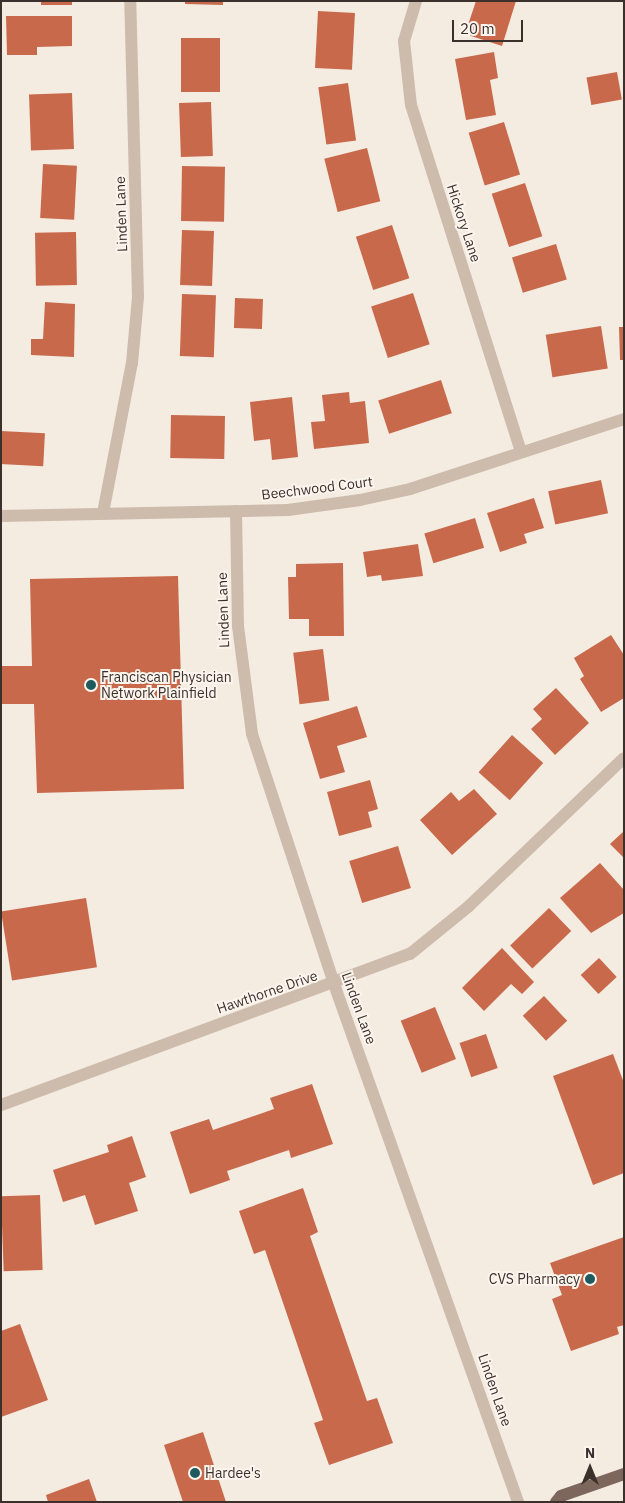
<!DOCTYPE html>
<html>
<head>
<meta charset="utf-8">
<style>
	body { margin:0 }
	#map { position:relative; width:625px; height:1503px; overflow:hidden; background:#f4ebe1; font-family:"IBM Plex Sans",sans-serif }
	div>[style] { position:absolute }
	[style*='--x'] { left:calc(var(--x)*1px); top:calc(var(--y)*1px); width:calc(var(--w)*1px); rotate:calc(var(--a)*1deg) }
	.building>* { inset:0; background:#c8694b; transform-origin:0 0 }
	.minor>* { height:12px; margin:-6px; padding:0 6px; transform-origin:6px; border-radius:6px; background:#cdbbac }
	.major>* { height:12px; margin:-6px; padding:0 6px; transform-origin:6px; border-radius:6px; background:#7d675c }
	.dots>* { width:14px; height:14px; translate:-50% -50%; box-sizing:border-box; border:2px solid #fbf5ee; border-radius:50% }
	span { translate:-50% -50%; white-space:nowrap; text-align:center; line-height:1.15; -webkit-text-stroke:4px #fbf5ee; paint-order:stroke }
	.street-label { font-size:14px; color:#3b302b }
	.poi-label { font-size:14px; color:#3b302b }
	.left { translate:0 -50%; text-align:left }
	.right { translate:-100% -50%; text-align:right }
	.frame { position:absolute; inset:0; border:2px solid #3b302b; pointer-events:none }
	.north { position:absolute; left:565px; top:1443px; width:50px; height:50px; -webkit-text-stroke:4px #fbf5ee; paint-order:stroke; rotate:0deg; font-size:14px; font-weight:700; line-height:20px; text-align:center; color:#3b302b }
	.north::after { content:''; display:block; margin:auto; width:18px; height:22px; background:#3b302b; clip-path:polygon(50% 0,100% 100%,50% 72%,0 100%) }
	.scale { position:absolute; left:452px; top:20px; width:71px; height:22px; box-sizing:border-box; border:2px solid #3b302b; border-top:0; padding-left:6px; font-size:15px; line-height:18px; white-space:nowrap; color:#3b302b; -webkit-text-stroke:4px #fbf5ee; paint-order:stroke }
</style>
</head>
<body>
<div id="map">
	<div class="building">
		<div style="left:41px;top:1px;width:31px;height:4px"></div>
		<div style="clip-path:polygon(185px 1px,223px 1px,223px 5px,185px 4px)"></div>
		<div style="clip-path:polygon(476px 1px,516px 1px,502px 46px,465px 34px)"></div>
		<div style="left:318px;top:11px;width:37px;height:57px;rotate:3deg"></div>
		<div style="clip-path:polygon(6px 16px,72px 16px,72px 46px,37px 47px,37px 55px,7px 55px)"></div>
		<div style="left:181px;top:38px;width:39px;height:54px"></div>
		<div style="clip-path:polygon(494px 52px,498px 78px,490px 80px,496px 115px,466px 120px,455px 59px)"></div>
		<div style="left:617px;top:72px;width:28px;height:31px;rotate:80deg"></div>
		<div style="left:348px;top:83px;width:58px;height:30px;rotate:82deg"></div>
		<div style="left:72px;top:93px;width:56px;height:43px;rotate:88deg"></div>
		<div style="left:211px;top:102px;width:54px;height:32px;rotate:88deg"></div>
		<div style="left:504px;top:122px;width:55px;height:37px;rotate:73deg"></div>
		<div style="left:367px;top:148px;width:55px;height:44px;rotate:76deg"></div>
		<div style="left:43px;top:164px;width:34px;height:54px;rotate:3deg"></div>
		<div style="left:182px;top:166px;width:43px;height:55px;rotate:1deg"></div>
		<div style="left:525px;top:183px;width:56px;height:35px;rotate:72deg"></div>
		<div style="left:392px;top:225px;width:56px;height:38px;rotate:72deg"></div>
		<div style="left:182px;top:230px;width:32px;height:55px;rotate:2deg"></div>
		<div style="left:76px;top:232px;width:53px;height:41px;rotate:89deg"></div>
		<div style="left:556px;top:244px;width:37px;height:46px;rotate:73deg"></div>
		<div style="left:413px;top:293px;width:54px;height:44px;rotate:72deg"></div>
		<div style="left:182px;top:294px;width:34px;height:62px;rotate:2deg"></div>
		<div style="left:235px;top:298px;width:28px;height:30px;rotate:2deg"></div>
		<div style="clip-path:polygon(45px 302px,75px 304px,74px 357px,31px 355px,31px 339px,43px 339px)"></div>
		<div style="left:601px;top:326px;width:43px;height:56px;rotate:81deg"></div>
		<div style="clip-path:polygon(619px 327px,624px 327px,624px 360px,620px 360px)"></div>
		<div style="left:441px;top:380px;width:35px;height:66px;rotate:72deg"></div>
		<div style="clip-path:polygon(349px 392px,350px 403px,365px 401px,369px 443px,314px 449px,311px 422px,325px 421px,322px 395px)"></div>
		<div style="clip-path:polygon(292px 397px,298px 457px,272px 460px,270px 439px,254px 441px,250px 402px)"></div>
		<div style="left:171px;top:415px;width:54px;height:43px;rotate:1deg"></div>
		<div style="left:1px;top:431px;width:44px;height:33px;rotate:3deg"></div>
		<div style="left:601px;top:480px;width:34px;height:54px;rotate:78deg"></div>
		<div style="clip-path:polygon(534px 498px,544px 528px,524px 534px,527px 543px,500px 552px,487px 513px)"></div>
		<div style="left:475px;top:518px;width:31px;height:53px;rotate:73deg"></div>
		<div style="clip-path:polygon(418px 544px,423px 576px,382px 581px,381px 575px,367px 577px,363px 552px)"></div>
		<div style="clip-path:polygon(343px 563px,344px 636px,309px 636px,309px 619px,289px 619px,288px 577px,296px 577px,296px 564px)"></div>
		<div style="clip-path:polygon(178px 576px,184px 789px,37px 793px,34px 704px,1px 704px,1px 666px,32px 666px,30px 579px)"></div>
		<div style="clip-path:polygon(611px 635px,624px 655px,624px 698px,601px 712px,580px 679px,584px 676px,574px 658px)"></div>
		<div style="left:323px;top:649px;width:52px;height:30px;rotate:83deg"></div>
		<div style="clip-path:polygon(556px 688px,589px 723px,555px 755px,531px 729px,542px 719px,533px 709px)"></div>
		<div style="clip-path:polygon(357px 706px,367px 737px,337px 746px,345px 772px,320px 779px,303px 723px)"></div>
		<div style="left:512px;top:735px;width:42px;height:50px;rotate:42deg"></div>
		<div style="clip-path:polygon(370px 780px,378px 809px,368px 812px,372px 827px,339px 836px,327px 792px)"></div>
		<div style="clip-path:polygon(474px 789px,497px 814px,452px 855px,420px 820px,451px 792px,459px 801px)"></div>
		<div style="clip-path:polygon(624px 831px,624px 858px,610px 844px)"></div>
		<div style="left:398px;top:846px;width:44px;height:51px;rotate:73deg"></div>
		<div style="clip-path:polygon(600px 863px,624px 890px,624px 913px,591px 933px,560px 898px)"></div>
		<div style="left:86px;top:898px;width:70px;height:86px;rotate:81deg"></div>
		<div style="left:549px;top:908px;width:32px;height:54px;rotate:46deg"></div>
		<div style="clip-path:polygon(502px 948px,534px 982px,522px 994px,511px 984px,484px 1011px,462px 988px)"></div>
		<div style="left:599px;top:958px;width:26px;height:25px;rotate:47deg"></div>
		<div style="left:544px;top:996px;width:34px;height:29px;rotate:47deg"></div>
		<div style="left:435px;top:1007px;width:56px;height:37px;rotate:68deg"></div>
		<div style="left:486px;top:1034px;width:36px;height:28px;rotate:71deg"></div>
		<div style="clip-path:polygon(613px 1054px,624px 1083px,624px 1173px,593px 1185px,553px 1076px)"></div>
		<div style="clip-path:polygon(312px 1084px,333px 1144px,291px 1158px,289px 1150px,227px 1171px,230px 1180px,190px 1194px,170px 1132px,209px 1119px,213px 1130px,274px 1109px,270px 1098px)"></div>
		<div style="clip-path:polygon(132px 1136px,146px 1177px,129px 1183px,138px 1211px,95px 1225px,85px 1195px,63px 1202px,53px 1170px,109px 1152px,107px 1145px)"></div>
		<div style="clip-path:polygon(303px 1188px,318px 1232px,310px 1236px,367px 1401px,377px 1398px,393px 1443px,329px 1465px,314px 1423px,323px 1420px,265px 1250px,254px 1254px,239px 1211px)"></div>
		<div style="left:40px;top:1195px;width:75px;height:39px;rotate:88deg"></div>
		<div style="clip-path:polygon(624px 1237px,624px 1325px,617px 1327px,619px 1334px,571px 1351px,552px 1299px,562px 1295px,550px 1263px)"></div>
		<div style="clip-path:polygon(20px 1324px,48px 1400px,1px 1417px,1px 1331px)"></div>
		<div style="clip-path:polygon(203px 1432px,226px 1502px,183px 1502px,164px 1445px)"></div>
		<div style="clip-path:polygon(89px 1479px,97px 1502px,48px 1502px,46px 1495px)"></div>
	</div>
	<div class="minor">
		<div style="--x:416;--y:1;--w:42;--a:106.7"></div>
		<div style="--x:404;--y:41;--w:64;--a:83.8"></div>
		<div style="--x:411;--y:105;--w:363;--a:72.4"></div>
		<div style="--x:236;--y:511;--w:115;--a:89"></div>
		<div style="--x:238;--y:626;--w:109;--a:82.6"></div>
		<div style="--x:252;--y:734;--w:263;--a:71.8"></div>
		<div style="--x:334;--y:984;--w:550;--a:70.44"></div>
		<div style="--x:103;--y:513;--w:153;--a:-79.1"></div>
		<div style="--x:132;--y:363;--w:66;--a:-84.8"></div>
		<div style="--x:138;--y:297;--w:296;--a:-91.5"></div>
		<div style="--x:1;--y:516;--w:287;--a:-1.2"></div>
		<div style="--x:288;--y:510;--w:73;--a:-7.9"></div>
		<div style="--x:360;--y:500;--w:51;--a:-12.4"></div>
		<div style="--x:410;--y:489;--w:225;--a:-18.1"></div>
		<div style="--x:1;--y:1105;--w:436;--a:-20.3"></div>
		<div style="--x:410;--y:954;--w:76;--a:-39.1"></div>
		<div style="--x:469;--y:906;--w:214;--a:-43.7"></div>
	</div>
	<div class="major">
		<div style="--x:556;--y:1502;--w:8;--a:-50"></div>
		<div style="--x:561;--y:1496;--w:67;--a:-19.2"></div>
	</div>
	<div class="dots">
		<div style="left:91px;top:685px;background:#1f5a5e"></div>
		<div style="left:590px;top:1279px;background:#1f5a5e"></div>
		<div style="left:195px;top:1473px;background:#1f5a5e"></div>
	</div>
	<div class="street-label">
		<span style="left:121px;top:214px;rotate:-92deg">Linden Lane</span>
		<span style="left:464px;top:223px;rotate:72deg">Hickory Lane</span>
		<span style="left:317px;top:488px;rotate:-7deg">Beechwood Court</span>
		<span style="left:223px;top:610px;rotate:-92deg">Linden Lane</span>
		<span style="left:267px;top:992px;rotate:-19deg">Hawthorne Drive</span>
		<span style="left:359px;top:1008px;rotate:70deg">Linden Lane</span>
		<span style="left:495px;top:1390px;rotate:71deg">Linden Lane</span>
	</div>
	<div class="poi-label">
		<span class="left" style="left:101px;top:685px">Franciscan Physician<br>Network Plainfield</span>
		<span class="right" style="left:580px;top:1279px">CVS Pharmacy</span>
		<span class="left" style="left:205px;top:1473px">Hardee's</span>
	</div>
	<div class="frame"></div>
	<div class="north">N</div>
	<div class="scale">20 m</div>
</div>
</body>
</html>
